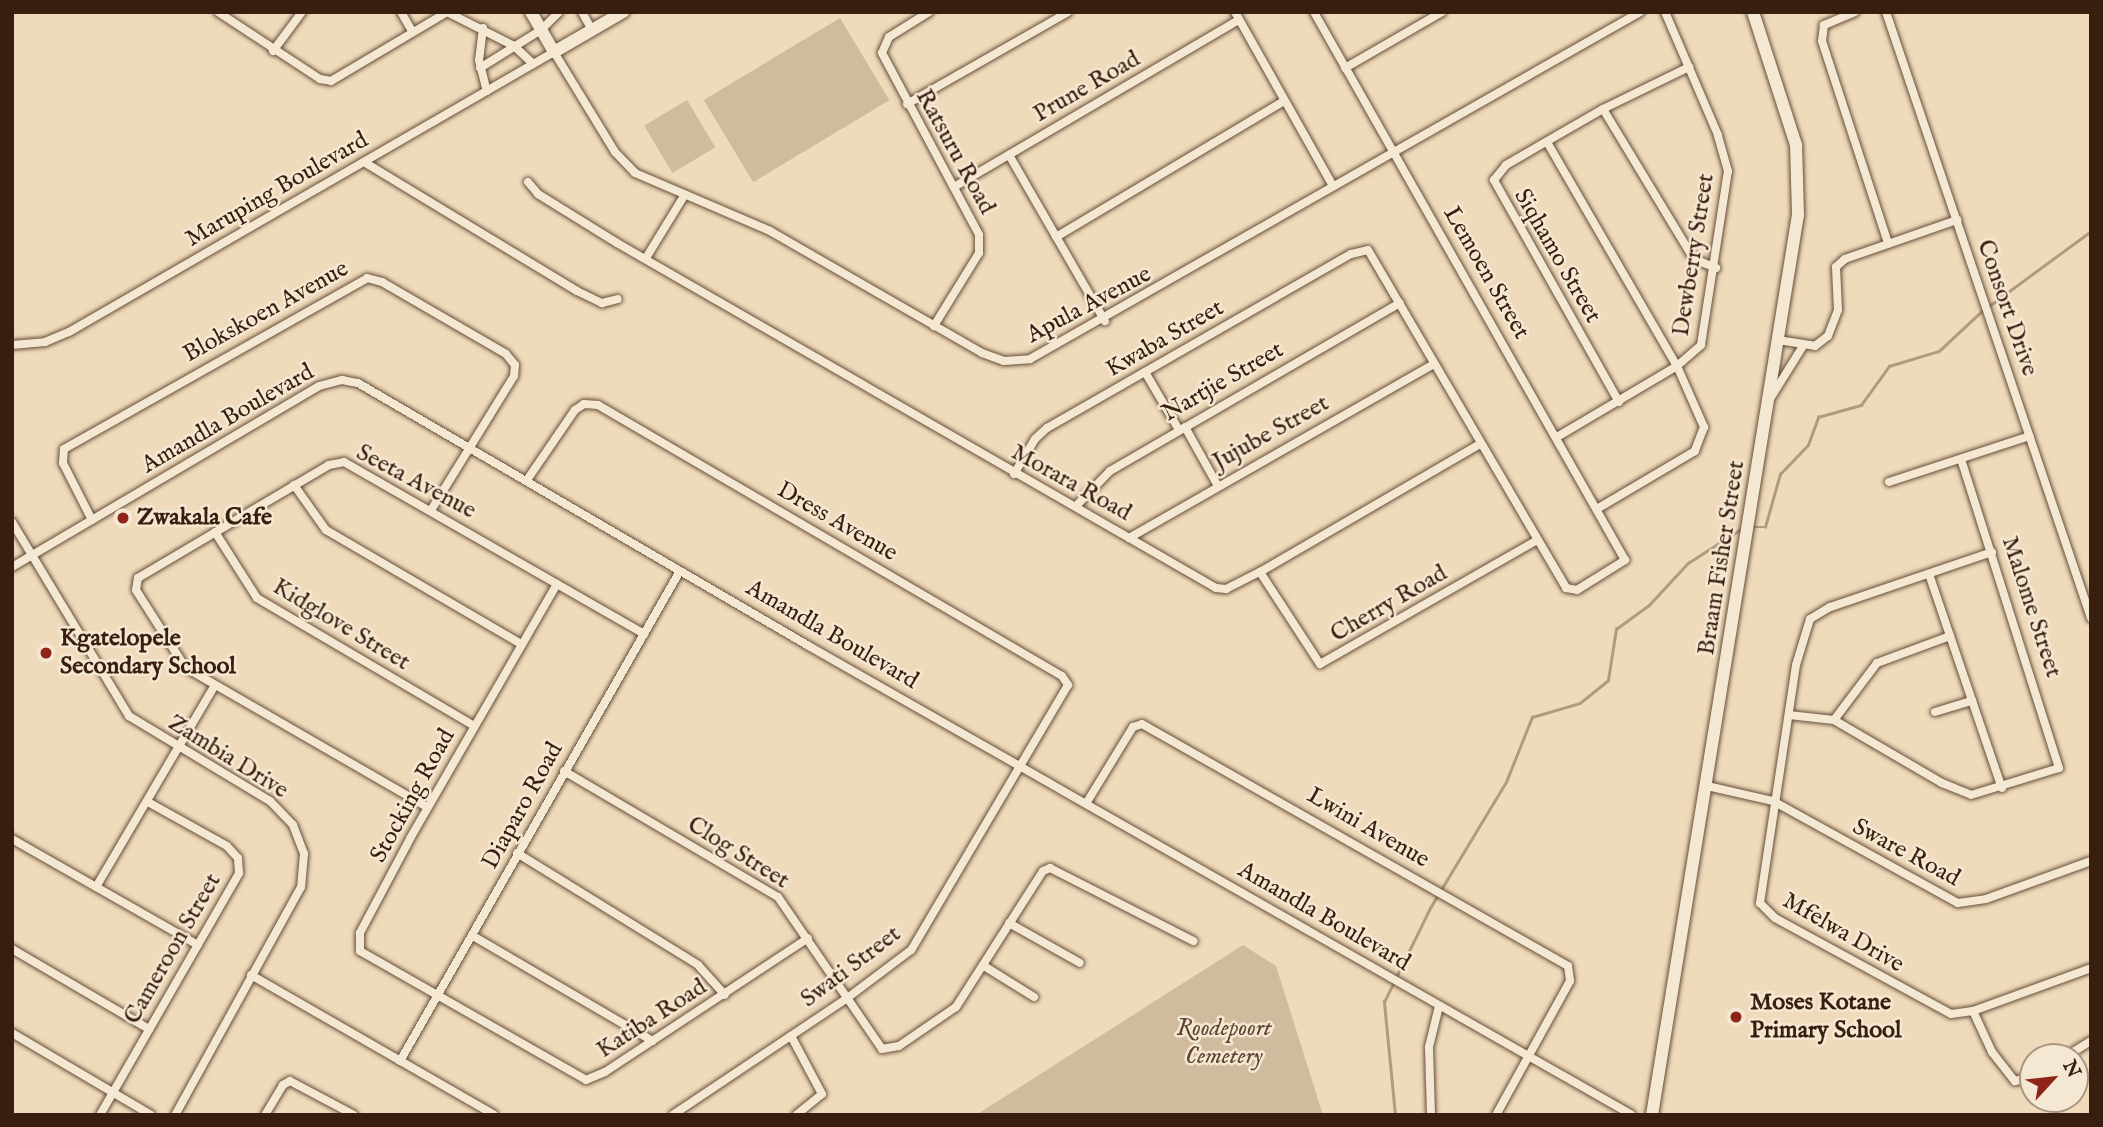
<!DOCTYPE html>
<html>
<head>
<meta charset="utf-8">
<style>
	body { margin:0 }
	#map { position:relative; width:2103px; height:1127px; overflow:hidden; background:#efdbbb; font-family:"IM FELL English",serif }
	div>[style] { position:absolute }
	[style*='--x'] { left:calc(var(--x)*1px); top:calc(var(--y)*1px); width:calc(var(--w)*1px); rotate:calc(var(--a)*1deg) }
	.green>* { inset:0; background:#d0bb9e; transform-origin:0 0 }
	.stream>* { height:2.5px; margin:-1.25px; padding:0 1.25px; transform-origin:1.25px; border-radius:1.25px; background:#b19b80 }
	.roads { filter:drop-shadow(0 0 2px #664d39) drop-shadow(0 0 2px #664d39) }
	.street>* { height:8px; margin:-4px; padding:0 4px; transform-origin:4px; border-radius:4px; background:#f5e8d3 }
	.secondary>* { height:12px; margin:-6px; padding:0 6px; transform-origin:6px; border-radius:6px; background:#f5e8d3 }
	.dots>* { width:19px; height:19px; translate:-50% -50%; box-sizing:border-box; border:4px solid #f5e8d3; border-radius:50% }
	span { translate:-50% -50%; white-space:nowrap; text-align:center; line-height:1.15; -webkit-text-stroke:5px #f5e8d3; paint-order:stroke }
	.street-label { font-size:24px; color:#381e0e }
	.poi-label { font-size:24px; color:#381e0e; font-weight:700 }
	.left { translate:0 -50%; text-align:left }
	.park-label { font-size:24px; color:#5e4532; font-style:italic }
	.frame { position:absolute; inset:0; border:14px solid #381e0e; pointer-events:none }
	.north { position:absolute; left:2019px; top:1043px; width:70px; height:70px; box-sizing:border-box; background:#f5e8d3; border:2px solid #a99784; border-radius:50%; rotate:63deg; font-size:19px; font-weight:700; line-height:28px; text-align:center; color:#381e0e }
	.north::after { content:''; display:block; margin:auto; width:24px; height:32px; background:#8f2418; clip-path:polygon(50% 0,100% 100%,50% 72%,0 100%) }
</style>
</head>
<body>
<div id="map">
	<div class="green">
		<div style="left:840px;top:18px;width:96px;height:159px;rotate:59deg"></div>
		<div style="left:687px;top:100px;width:55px;height:50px;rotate:59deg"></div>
		<div style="clip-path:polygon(1243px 945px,1276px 966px,1323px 1115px,976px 1115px)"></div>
	</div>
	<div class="stream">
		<div style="--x:1989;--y:306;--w:127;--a:-36.3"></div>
		<div style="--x:1750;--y:527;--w:15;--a:0"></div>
		<div style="--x:1765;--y:527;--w:55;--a:-74.2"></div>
		<div style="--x:1780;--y:474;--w:40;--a:-46"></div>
		<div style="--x:1808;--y:445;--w:30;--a:-70"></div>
		<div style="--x:1818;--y:417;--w:45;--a:-15.6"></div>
		<div style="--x:1861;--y:405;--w:48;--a:-54.3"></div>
		<div style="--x:1889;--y:366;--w:52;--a:-16.7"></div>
		<div style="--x:1939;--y:351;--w:60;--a:-43"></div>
		<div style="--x:1395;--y:1115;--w:114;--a:-95.6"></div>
		<div style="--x:1384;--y:1002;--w:105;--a:-63.9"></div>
		<div style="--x:1430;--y:908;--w:147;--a:-58.9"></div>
		<div style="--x:1506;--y:782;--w:70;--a:-68.2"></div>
		<div style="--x:1532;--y:717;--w:50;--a:-16.3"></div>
		<div style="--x:1580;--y:703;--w:36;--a:-39"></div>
		<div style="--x:1608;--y:680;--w:52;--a:-81.1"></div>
		<div style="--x:1616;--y:629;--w:39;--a:-36"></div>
		<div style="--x:1648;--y:606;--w:59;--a:-47.1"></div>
		<div style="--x:1688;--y:563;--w:67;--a:-32.7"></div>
	</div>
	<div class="roads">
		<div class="street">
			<div style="--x:218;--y:12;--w:122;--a:33.3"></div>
			<div style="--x:320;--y:79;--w:11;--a:10"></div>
			<div style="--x:331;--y:81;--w:135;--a:-30.7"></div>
			<div style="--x:447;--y:12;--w:75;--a:26.9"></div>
			<div style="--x:514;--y:46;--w:26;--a:43"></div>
			<div style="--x:401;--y:12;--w:22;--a:60"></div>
			<div style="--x:582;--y:12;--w:21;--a:61"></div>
			<div style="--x:929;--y:12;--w:47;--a:148"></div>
			<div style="--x:889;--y:37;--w:17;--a:114"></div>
			<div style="--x:882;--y:53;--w:206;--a:61.9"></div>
			<div style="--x:979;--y:235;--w:18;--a:90"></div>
			<div style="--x:979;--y:253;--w:86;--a:121.7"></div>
			<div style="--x:1235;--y:12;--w:200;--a:60.6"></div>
			<div style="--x:1855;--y:12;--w:34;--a:157"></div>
			<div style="--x:1824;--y:25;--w:16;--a:97"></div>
			<div style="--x:1822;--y:41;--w:213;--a:71.9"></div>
			<div style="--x:1886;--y:12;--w:640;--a:71.31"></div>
			<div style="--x:483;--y:28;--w:32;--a:97"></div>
			<div style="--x:479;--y:60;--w:32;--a:76"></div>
			<div style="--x:273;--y:51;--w:49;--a:-53.4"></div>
			<div style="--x:480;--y:68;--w:72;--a:-31.9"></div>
			<div style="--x:541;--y:30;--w:25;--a:-45"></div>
			<div style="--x:1345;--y:68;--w:112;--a:-30"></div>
			<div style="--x:907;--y:104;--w:185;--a:-29.7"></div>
			<div style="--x:1603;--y:109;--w:175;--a:58.8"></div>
			<div style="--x:1694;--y:259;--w:24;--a:22"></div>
			<div style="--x:1547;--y:142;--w:259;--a:59.9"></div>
			<div style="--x:1677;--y:366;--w:67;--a:66.1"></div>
			<div style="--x:1704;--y:427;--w:26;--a:111"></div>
			<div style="--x:1695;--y:451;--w:114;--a:149.4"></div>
			<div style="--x:1009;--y:155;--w:192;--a:60"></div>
			<div style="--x:364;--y:162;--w:249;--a:31.2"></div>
			<div style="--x:577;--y:291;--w:28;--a:26"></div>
			<div style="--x:602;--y:303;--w:16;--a:-14"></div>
			<div style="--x:528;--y:182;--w:16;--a:50"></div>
			<div style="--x:538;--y:194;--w:93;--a:31.8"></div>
			<div style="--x:617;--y:243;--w:691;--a:29.94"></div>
			<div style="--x:1216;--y:588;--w:10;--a:6"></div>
			<div style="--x:1226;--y:589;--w:38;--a:-27"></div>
			<div style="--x:1260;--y:572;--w:255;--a:-30.2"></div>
			<div style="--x:954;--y:187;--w:330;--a:-30.4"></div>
			<div style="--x:1056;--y:237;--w:265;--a:-30.8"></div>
			<div style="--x:646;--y:258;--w:73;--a:-58.5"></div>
			<div style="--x:1778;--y:340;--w:37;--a:9"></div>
			<div style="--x:1815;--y:346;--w:16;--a:-38"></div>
			<div style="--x:1828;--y:336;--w:28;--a:-69"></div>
			<div style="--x:1838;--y:310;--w:43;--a:-92.7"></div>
			<div style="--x:1836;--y:267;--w:12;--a:-42"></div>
			<div style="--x:1845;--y:259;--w:119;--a:-19.2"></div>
			<div style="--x:12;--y:345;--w:33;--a:-5"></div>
			<div style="--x:45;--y:342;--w:26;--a:-23"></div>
			<div style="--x:69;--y:332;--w:560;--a:-30"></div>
			<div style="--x:554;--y:52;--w:117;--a:58.6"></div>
			<div style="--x:615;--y:152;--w:29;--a:46"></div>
			<div style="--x:635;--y:173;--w:147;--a:23.2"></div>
			<div style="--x:770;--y:231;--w:245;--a:29.9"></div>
			<div style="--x:982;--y:353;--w:23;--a:20"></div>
			<div style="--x:1004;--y:361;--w:26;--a:-4"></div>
			<div style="--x:1030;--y:359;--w:702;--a:-29.63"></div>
			<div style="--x:1145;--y:372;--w:67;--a:59.6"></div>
			<div style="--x:1770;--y:399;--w:62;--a:-58.1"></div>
			<div style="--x:1619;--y:402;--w:255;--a:-119.4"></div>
			<div style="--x:1494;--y:180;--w:19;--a:-51"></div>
			<div style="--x:1506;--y:165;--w:112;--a:-30"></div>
			<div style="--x:1603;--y:109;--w:96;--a:-26"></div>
			<div style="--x:1185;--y:427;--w:68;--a:60.8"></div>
			<div style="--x:1557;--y:437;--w:139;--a:-30.6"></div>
			<div style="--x:1677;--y:366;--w:32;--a:-41"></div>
			<div style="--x:1701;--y:345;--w:176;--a:-81.2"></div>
			<div style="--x:1728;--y:171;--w:37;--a:-106"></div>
			<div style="--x:1718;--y:135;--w:134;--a:-113.3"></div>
			<div style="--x:1014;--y:474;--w:41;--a:-59"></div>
			<div style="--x:1035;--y:439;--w:16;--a:-43"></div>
			<div style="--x:1047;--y:428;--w:350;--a:-29.8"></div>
			<div style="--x:1351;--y:254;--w:17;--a:-13"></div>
			<div style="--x:1368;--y:250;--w:392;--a:59.6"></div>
			<div style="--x:1566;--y:588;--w:11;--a:10"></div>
			<div style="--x:1577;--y:590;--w:57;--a:-32"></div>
			<div style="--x:1625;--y:560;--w:630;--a:-119.58"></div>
			<div style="--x:527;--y:480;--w:85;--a:-55.6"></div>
			<div style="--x:575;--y:410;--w:11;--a:-34"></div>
			<div style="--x:584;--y:404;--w:14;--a:4"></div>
			<div style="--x:598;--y:405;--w:537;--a:30.29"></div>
			<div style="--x:1062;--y:676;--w:11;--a:56"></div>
			<div style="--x:1068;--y:685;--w:308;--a:120.6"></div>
			<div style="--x:911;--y:950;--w:81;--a:143"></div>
			<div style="--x:846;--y:999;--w:208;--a:146.2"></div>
			<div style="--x:1889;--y:482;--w:148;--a:-18.1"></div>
			<div style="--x:294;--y:485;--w:55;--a:54.6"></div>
			<div style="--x:326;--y:530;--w:226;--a:30.3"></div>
			<div style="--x:1076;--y:506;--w:49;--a:-45.8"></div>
			<div style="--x:1110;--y:471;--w:335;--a:-30.1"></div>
			<div style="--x:92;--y:520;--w:64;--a:-117"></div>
			<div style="--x:63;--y:463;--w:14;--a:-86"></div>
			<div style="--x:64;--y:449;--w:348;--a:-29.4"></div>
			<div style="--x:367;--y:278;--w:16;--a:15"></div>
			<div style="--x:382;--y:282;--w:143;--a:30.1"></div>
			<div style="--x:506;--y:354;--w:14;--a:51"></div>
			<div style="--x:515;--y:365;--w:11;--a:95"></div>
			<div style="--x:514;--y:376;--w:156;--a:121.7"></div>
			<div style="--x:12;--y:522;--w:227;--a:58.9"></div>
			<div style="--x:129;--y:716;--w:165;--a:31.1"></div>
			<div style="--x:270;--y:801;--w:33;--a:46"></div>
			<div style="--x:293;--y:825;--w:31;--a:69"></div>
			<div style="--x:304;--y:854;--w:33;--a:95"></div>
			<div style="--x:301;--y:887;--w:260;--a:118.9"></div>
			<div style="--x:215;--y:532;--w:78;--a:57.5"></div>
			<div style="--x:257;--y:598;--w:251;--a:30.5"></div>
			<div style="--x:1129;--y:538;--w:351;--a:-29.7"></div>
			<div style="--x:1992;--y:552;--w:171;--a:161.2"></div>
			<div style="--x:1830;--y:607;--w:23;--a:149"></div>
			<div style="--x:1810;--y:619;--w:48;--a:106.9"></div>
			<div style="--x:1796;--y:665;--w:241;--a:98.6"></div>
			<div style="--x:1760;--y:903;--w:21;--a:45"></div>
			<div style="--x:1775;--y:918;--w:200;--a:28.6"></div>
			<div style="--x:1951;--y:1014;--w:22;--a:-8"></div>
			<div style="--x:1973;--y:1011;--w:126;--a:-20"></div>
			<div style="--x:12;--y:567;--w:356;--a:-30.5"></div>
			<div style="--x:319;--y:386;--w:24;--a:-15"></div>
			<div style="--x:342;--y:380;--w:16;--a:11"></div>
			<div style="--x:358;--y:383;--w:520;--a:30.26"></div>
			<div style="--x:807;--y:645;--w:949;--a:29.67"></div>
			<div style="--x:1260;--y:572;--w:110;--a:56.9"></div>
			<div style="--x:1320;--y:664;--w:249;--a:-29.7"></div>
			<div style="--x:1929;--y:574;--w:226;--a:71.2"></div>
			<div style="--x:557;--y:584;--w:292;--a:120"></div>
			<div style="--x:411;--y:837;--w:109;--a:118"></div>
			<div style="--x:360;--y:933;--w:18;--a:90"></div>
			<div style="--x:360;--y:951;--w:260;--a:29.7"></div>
			<div style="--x:586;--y:1080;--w:21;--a:-23"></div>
			<div style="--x:605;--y:1072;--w:243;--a:-33.4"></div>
			<div style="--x:1935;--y:712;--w:39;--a:-17"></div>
			<div style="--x:1789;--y:715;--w:45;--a:6.3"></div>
			<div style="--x:1834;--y:720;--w:125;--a:30.3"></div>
			<div style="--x:1942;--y:783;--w:31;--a:22"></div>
			<div style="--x:1971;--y:795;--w:92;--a:-17.1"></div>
			<div style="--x:2059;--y:768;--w:324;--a:-107.6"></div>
			<div style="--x:1834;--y:720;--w:71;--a:-53"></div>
			<div style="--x:1877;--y:663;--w:78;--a:-20.3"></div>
			<div style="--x:564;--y:771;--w:248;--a:30.5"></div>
			<div style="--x:778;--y:897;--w:184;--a:55.6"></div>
			<div style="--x:882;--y:1049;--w:17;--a:-10"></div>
			<div style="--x:899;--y:1046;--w:69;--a:-34.4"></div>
			<div style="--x:956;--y:1007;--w:161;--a:-57.4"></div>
			<div style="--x:1043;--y:871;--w:8;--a:-23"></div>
			<div style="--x:1050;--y:868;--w:161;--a:27"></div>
			<div style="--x:1707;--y:786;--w:68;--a:12.8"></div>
			<div style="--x:1773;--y:801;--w:211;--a:28.9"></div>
			<div style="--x:1958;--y:903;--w:28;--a:-8"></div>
			<div style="--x:1986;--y:899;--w:112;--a:-19.9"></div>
			<div style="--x:1087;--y:802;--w:88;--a:-58.5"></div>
			<div style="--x:1133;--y:727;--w:9;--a:-18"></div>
			<div style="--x:1142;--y:724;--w:490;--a:29.6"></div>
			<div style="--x:1568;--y:966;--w:15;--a:82"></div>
			<div style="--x:1570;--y:981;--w:153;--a:118.9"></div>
			<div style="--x:427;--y:807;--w:280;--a:-150"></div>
			<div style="--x:185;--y:667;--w:91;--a:-122.5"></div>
			<div style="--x:136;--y:590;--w:12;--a:-81"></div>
			<div style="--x:138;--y:578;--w:222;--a:-30.6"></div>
			<div style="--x:329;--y:465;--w:15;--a:-11"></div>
			<div style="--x:344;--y:462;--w:346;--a:29.8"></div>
			<div style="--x:12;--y:839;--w:214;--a:29.7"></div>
			<div style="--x:517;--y:853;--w:213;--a:31.7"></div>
			<div style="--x:698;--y:965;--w:40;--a:48"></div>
			<div style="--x:96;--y:887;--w:232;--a:-59.5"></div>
			<div style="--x:1009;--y:923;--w:81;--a:29.4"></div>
			<div style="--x:473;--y:936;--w:208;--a:30.3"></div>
			<div style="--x:12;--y:949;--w:159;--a:30.3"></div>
			<div style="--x:984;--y:966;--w:59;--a:31.8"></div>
			<div style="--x:251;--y:975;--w:280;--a:29.9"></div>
			<div style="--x:1973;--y:1011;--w:45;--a:65.1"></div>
			<div style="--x:1992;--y:1052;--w:37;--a:52"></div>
			<div style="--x:2015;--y:1081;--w:18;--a:-13"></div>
			<div style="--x:12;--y:1033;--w:161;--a:30.5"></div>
			<div style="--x:791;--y:1036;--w:66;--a:61.9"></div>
			<div style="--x:822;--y:1094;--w:33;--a:141"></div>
			<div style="--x:2065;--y:1057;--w:31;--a:-32"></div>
			<div style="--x:400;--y:1061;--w:564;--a:-60.26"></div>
			<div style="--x:100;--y:1115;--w:279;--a:-60.1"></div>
			<div style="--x:239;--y:873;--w:15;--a:-94"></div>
			<div style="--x:238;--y:858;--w:16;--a:-133"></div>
			<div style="--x:227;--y:846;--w:90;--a:-150.9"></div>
			<div style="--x:265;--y:1115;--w:35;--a:-59"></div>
			<div style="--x:283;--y:1085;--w:8;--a:-30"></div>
			<div style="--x:290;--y:1081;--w:72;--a:28"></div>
			<div style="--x:1431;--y:1115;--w:68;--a:-91.7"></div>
			<div style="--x:1429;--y:1047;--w:42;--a:-76.3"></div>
		</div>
		<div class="secondary">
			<div style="--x:531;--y:12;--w:46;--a:60.1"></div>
			<div style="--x:554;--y:52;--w:80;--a:-30.1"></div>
			<div style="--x:1652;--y:1115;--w:912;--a:-80.79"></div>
			<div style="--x:1798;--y:215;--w:70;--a:-91.6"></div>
			<div style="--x:1796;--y:145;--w:140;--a:-107.9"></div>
		</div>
	</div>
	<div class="dots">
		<div style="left:123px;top:518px;background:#8f2418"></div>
		<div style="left:46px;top:653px;background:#8f2418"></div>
		<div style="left:1736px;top:1017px;background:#8f2418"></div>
	</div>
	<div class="street-label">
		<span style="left:1087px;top:87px;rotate:-30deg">Prune Road</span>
		<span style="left:955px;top:152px;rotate:61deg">Ratsuru Road</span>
		<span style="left:277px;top:190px;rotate:-30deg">Maruping Boulevard</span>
		<span style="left:1694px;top:255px;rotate:-81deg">Dewberry Street</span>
		<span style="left:1557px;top:256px;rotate:60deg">Siqhamo Street</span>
		<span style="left:1486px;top:273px;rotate:60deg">Lemoen Street</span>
		<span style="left:1089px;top:305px;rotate:-28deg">Apula Avenue</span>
		<span style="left:2007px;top:308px;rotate:71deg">Consort Drive</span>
		<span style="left:266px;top:312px;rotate:-29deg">Blokskoen Avenue</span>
		<span style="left:1165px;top:339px;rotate:-30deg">Kwaba Street</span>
		<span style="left:1223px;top:382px;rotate:-30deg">Nartjie Street</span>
		<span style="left:228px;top:419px;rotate:-30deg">Amandla Boulevard</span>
		<span style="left:1271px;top:433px;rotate:-29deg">Jujube Street</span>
		<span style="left:416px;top:482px;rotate:28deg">Seeta Avenue</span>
		<span style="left:1071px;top:483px;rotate:29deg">Morara Road</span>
		<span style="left:837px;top:522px;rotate:30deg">Dress Avenue</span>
		<span style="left:1722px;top:558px;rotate:-81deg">Braam Fisher Street</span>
		<span style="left:1389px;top:604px;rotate:-30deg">Cherry Road</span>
		<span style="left:2031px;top:607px;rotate:72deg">Malome Street</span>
		<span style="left:341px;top:625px;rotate:31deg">Kidglove Street</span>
		<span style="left:832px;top:635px;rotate:30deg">Amandla Boulevard</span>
		<span style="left:228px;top:757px;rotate:32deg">Zambia Drive</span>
		<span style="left:413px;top:796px;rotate:-61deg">Stocking Road</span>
		<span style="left:523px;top:806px;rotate:-61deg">Diaparo Road</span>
		<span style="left:1368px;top:828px;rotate:30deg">Lwini Avenue</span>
		<span style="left:738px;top:853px;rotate:32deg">Clog Street</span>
		<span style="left:1906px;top:853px;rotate:28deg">Sware Road</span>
		<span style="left:1324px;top:917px;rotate:30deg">Amandla Boulevard</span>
		<span style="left:1843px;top:933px;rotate:30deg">Mfelwa Drive</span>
		<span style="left:173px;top:949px;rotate:-60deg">Cameroon Street</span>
		<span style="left:851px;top:967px;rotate:-37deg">Swati Street</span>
		<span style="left:652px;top:1019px;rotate:-33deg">Katiba Road</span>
	</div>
	<div class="poi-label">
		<span class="left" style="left:137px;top:518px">Zwakala Cafe</span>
		<span class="left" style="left:60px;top:653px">Kgatelopele<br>Secondary School</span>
		<span class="left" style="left:1750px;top:1017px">Moses Kotane<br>Primary School</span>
	</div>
	<div class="park-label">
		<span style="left:1224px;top:1043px">Roodepoort<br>Cemetery</span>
	</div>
	<div class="frame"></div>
	<div class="north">N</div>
</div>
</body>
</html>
